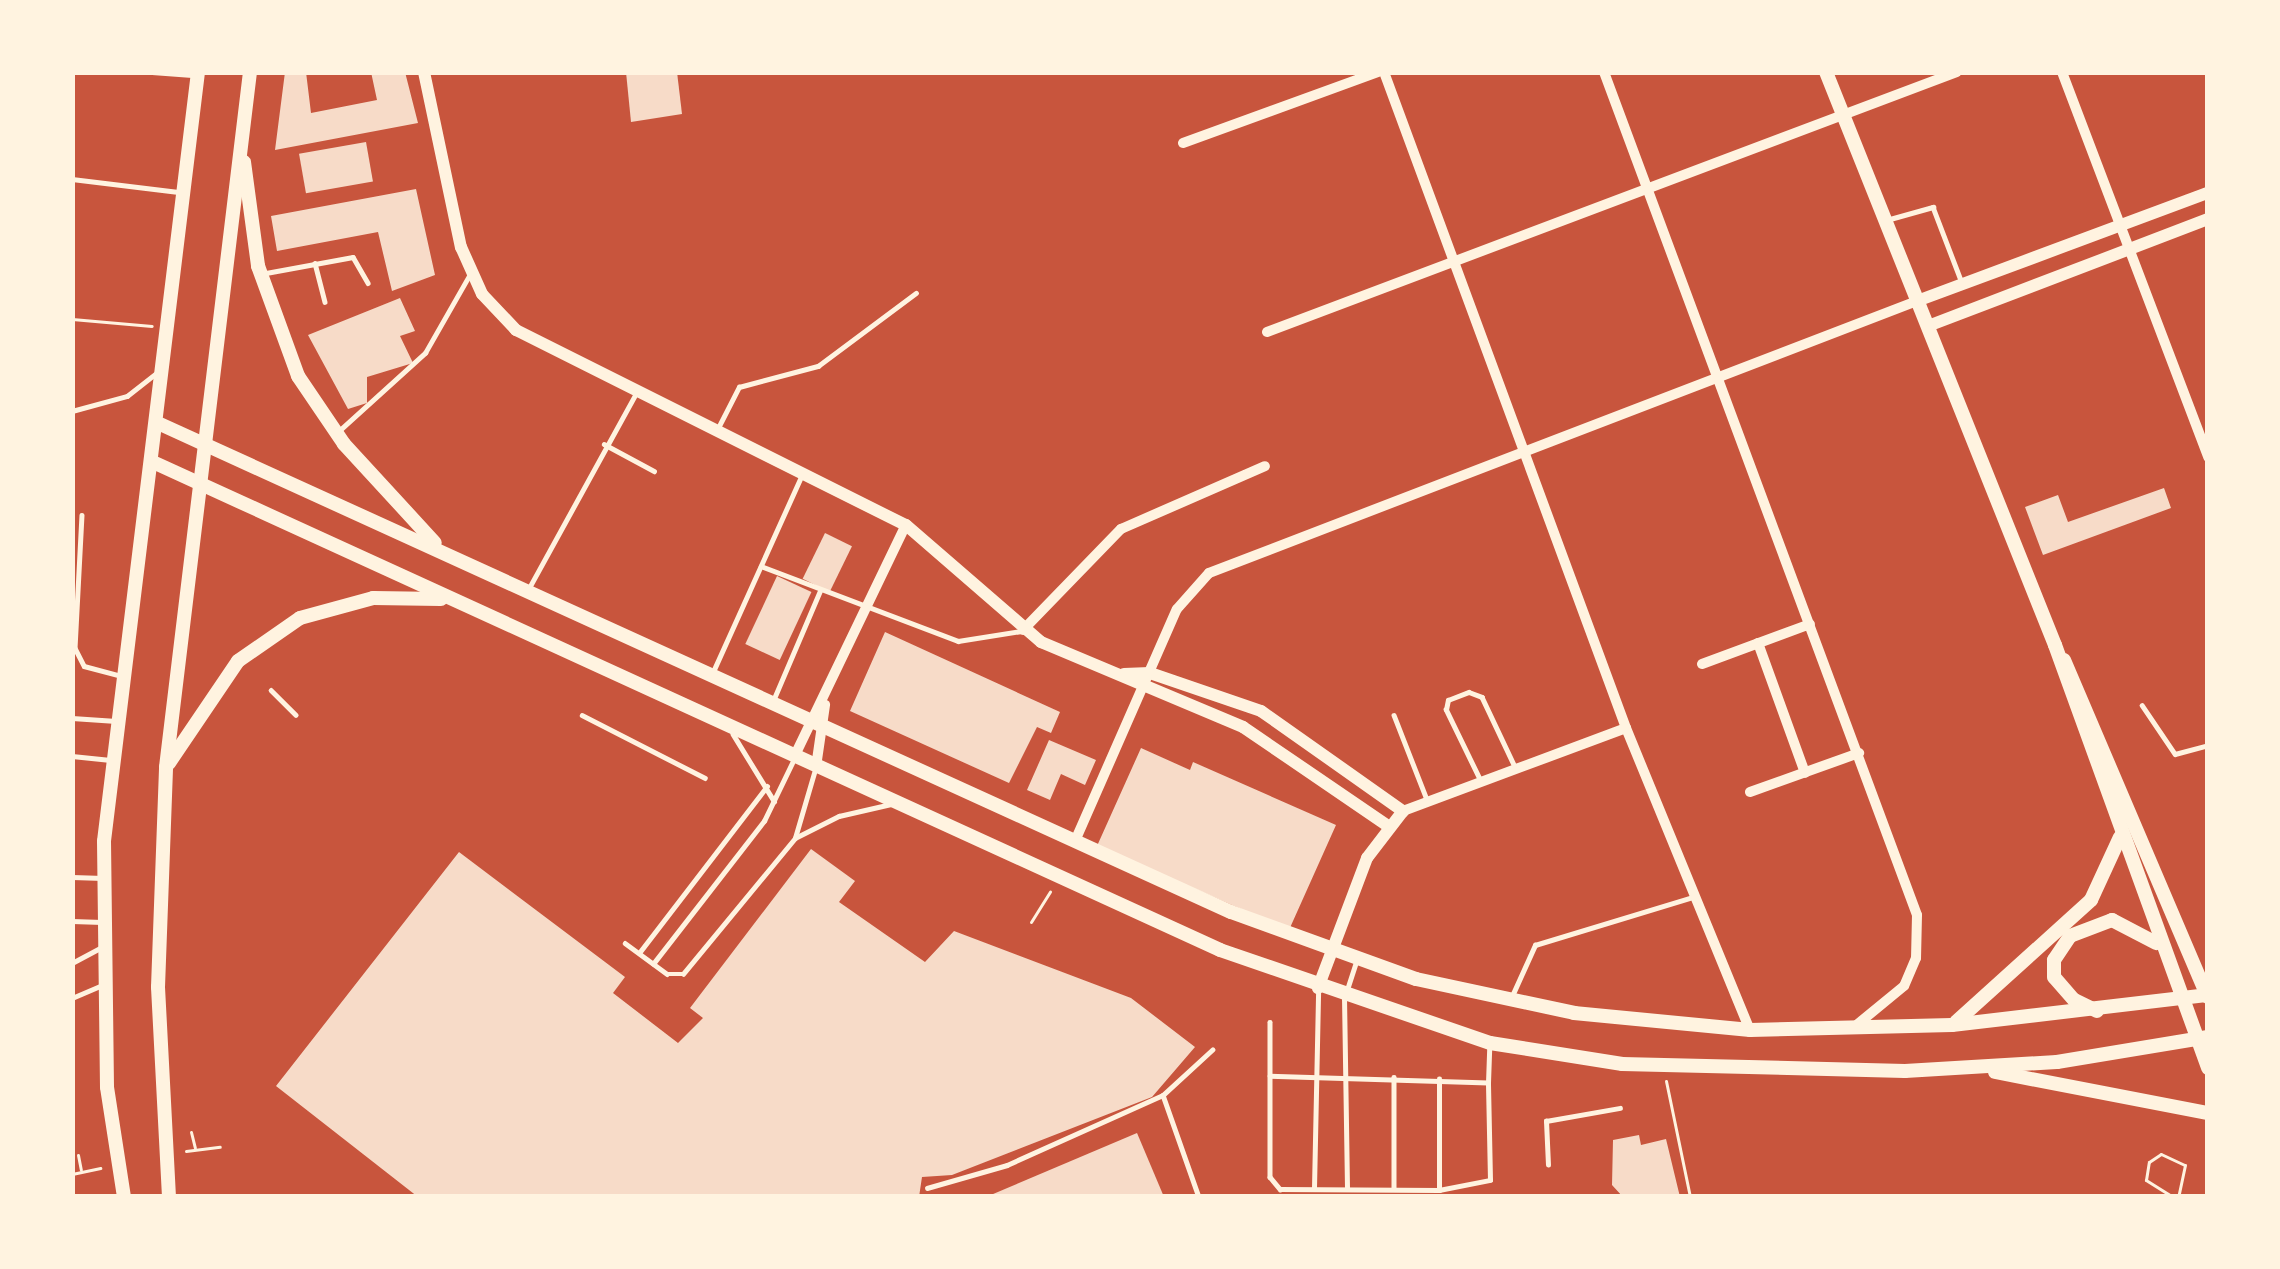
<!DOCTYPE html>
<html>
<head>
<meta charset="utf-8">
<style>
	body { margin:0 }
	#map { position:relative; width:2280px; height:1269px; overflow:hidden; background:#c8553d; font-family:Barlow,sans-serif }
	div>[style] { position:absolute }
	[style*='--x'] { left:calc(var(--x)*1px); top:calc(var(--y)*1px); width:calc(var(--w)*1px); rotate:calc(var(--a)*1deg) }
	.building>* { inset:0; background:#f7dbc8; transform-origin:0 0 }
	.path>* { height:3px; margin:-1.5px; padding:0 1.5px; transform-origin:1.5px; border-radius:1.5px; background:#fff3e0 }
	.service>* { height:4.5px; margin:-2.25px; padding:0 2.25px; transform-origin:2.25px; border-radius:2.25px; background:#fff3e0 }
	.minor>* { height:10px; margin:-5px; padding:0 5px; transform-origin:5px; border-radius:5px; background:#fff3e0 }
	.tertiary>* { height:12px; margin:-6px; padding:0 6px; transform-origin:6px; border-radius:6px; background:#fff3e0 }
	.secondary>* { height:14px; margin:-7px; padding:0 7px; transform-origin:7px; border-radius:7px; background:#fff3e0 }
	span { translate:-50% -50%; white-space:nowrap; text-align:center; line-height:1.15; -webkit-text-stroke:10px #fff3e0; paint-order:stroke }
	.frame { position:absolute; inset:0; border:75px solid #fff3e0; pointer-events:none }
</style>
</head>
<body>
<div id="map">
	<div class="building">
		<div style="clip-path:polygon(285px 72px,306px 72px,311px 113px,377px 100px,371px 72px,405px 72px,418px 123px,275px 150px)"></div>
		<div style="clip-path:polygon(626px 72px,677px 72px,682px 114px,631px 122px)"></div>
		<div style="left:366px;top:142px;width:40px;height:68px;rotate:80deg"></div>
		<div style="clip-path:polygon(416px 189px,435px 275px,392px 291px,378px 232px,277px 251px,271px 216px)"></div>
		<div style="clip-path:polygon(400px 298px,415px 331px,400px 336px,413px 363px,367px 377px,367px 403px,348px 409px,308px 335px)"></div>
		<div style="clip-path:polygon(2164px 488px,2171px 508px,2043px 555px,2025px 507px,2058px 495px,2068px 522px)"></div>
		<div style="left:825px;top:533px;width:30px;height:51px;rotate:26deg"></div>
		<div style="left:777px;top:576px;width:38px;height:75px;rotate:25deg"></div>
		<div style="clip-path:polygon(885px 632px,1060px 712px,1051px 733px,1037px 727px,1009px 783px,850px 711px)"></div>
		<div style="clip-path:polygon(1049px 740px,1096px 760px,1085px 785px,1061px 774px,1050px 800px,1027px 790px)"></div>
		<div style="clip-path:polygon(1141px 748px,1190px 770px,1193px 762px,1336px 825px,1289px 930px,1097px 846px)"></div>
		<div style="clip-path:polygon(811px 849px,855px 881px,839px 902px,925px 962px,954px 931px,1131px 998px,1195px 1047px,1152px 1097px,952px 1175px,922px 1177px,919px 1197px,418px 1197px,276px 1086px,459px 852px,625px 977px,613px 993px,678px 1043px,703px 1018px,690px 1008px)"></div>
		<div style="clip-path:polygon(1137px 1133px,1164px 1197px,986px 1197px)"></div>
		<div style="clip-path:polygon(1639px 1135px,1641px 1145px,1666px 1139px,1680px 1197px,1623px 1197px,1612px 1185px,1613px 1140px)"></div>
	</div>
	<div class="path">
		<div style="--x:72;--y:319;--w:80;--a:5"></div>
		<div style="--x:1031;--y:922;--w:36;--a:-58"></div>
		<div style="--x:1666;--y:1081;--w:118;--a:78.3"></div>
		<div style="--x:191;--y:1132;--w:16;--a:76"></div>
		<div style="--x:186;--y:1151;--w:34;--a:-7"></div>
		<div style="--x:78;--y:1155;--w:15;--a:79"></div>
		<div style="--x:72;--y:1174;--w:29;--a:-12"></div>
		<div style="--x:2071;--y:1197;--w:57;--a:0"></div>
		<div style="--x:2173;--y:1197;--w:32;--a:-148"></div>
		<div style="--x:2146;--y:1180;--w:18;--a:-81"></div>
		<div style="--x:2149;--y:1162;--w:14;--a:-34"></div>
		<div style="--x:2161;--y:1154;--w:26;--a:25"></div>
		<div style="--x:2185;--y:1165;--w:33;--a:102"></div>
	</div>
	<div class="service">
		<div style="--x:152;--y:72;--w:40;--a:4.3"></div>
		<div style="--x:72;--y:179;--w:109;--a:6.9"></div>
		<div style="--x:1890;--y:219;--w:45;--a:-15.6"></div>
		<div style="--x:1933;--y:207;--w:81;--a:69.1"></div>
		<div style="--x:315;--y:263;--w:40;--a:75.6"></div>
		<div style="--x:266;--y:273;--w:88;--a:-10.4"></div>
		<div style="--x:353;--y:257;--w:30;--a:60"></div>
		<div style="--x:72;--y:411;--w:57;--a:-15.3"></div>
		<div style="--x:127;--y:396;--w:41;--a:-38"></div>
		<div style="--x:718;--y:428;--w:46;--a:-62.9"></div>
		<div style="--x:739;--y:387;--w:82;--a:-14.9"></div>
		<div style="--x:818;--y:366;--w:122;--a:-36.7"></div>
		<div style="--x:340;--y:430;--w:115;--a:-42.2"></div>
		<div style="--x:425;--y:353;--w:89;--a:-60.3"></div>
		<div style="--x:604;--y:444;--w:57;--a:28.4"></div>
		<div style="--x:82;--y:515;--w:133;--a:93"></div>
		<div style="--x:75;--y:648;--w:20;--a:63"></div>
		<div style="--x:84;--y:666;--w:38;--a:15"></div>
		<div style="--x:761;--y:566;--w:211;--a:20.8"></div>
		<div style="--x:958;--y:641;--w:64;--a:-9"></div>
		<div style="--x:529;--y:588;--w:222;--a:-61.2"></div>
		<div style="--x:712;--y:674;--w:216;--a:-65.7"></div>
		<div style="--x:271;--y:690;--w:35;--a:45"></div>
		<div style="--x:773;--y:701;--w:120;--a:-66.9"></div>
		<div style="--x:2142;--y:705;--w:59;--a:56"></div>
		<div style="--x:2175;--y:754;--w:34;--a:-15"></div>
		<div style="--x:582;--y:715;--w:138;--a:27.1"></div>
		<div style="--x:1394;--y:715;--w:93;--a:68.7"></div>
		<div style="--x:72;--y:718;--w:44;--a:3.9"></div>
		<div style="--x:733;--y:734;--w:79;--a:58.5"></div>
		<div style="--x:72;--y:756;--w:36;--a:6"></div>
		<div style="--x:1479;--y:778;--w:76;--a:-115.9"></div>
		<div style="--x:1446;--y:710;--w:10;--a:-79"></div>
		<div style="--x:1448;--y:700;--w:22;--a:-21"></div>
		<div style="--x:1469;--y:692;--w:14;--a:21"></div>
		<div style="--x:1482;--y:697;--w:80;--a:64.7"></div>
		<div style="--x:795;--y:838;--w:49;--a:-26.6"></div>
		<div style="--x:839;--y:816;--w:53;--a:-13"></div>
		<div style="--x:72;--y:877;--w:31;--a:2"></div>
		<div style="--x:72;--y:921;--w:30;--a:2"></div>
		<div style="--x:625;--y:943;--w:52;--a:36.4"></div>
		<div style="--x:667;--y:974;--w:16;--a:0"></div>
		<div style="--x:683;--y:974;--w:176;--a:-50.5"></div>
		<div style="--x:795;--y:838;--w:75;--a:-73.7"></div>
		<div style="--x:639;--y:953;--w:210;--a:-52.5"></div>
		<div style="--x:72;--y:963;--w:34;--a:-28"></div>
		<div style="--x:653;--y:964;--w:181;--a:-52.2"></div>
		<div style="--x:764;--y:821;--w:71;--a:-64.2"></div>
		<div style="--x:1512;--y:996;--w:56;--a:-65.7"></div>
		<div style="--x:1535;--y:945;--w:165;--a:-16.9"></div>
		<div style="--x:72;--y:998;--w:30;--a:-23"></div>
		<div style="--x:1270;--y:1022;--w:155;--a:90"></div>
		<div style="--x:1270;--y:1177;--w:16;--a:50"></div>
		<div style="--x:1280;--y:1189;--w:159;--a:0.4"></div>
		<div style="--x:1439;--y:1190;--w:52;--a:-11.1"></div>
		<div style="--x:1490;--y:1180;--w:97;--a:-91.2"></div>
		<div style="--x:1488;--y:1083;--w:218;--a:-178.2"></div>
		<div style="--x:1394;--y:1077;--w:112;--a:90"></div>
		<div style="--x:1488;--y:1083;--w:37;--a:-88"></div>
		<div style="--x:1163;--y:1095;--w:108;--a:70.6"></div>
		<div style="--x:1548;--y:1165;--w:44;--a:-92.6"></div>
		<div style="--x:1546;--y:1121;--w:75;--a:-10"></div>
		<div style="--x:927;--y:1188;--w:83;--a:-16"></div>
		<div style="--x:1007;--y:1165;--w:171;--a:-24.2"></div>
		<div style="--x:1163;--y:1095;--w:67;--a:-42.6"></div>
		<div style="--x:1314;--y:1188;--w:198;--a:-88.8"></div>
		<div style="--x:1347;--y:1188;--w:189;--a:-90.9"></div>
		<div style="--x:1344;--y:999;--w:40;--a:-72"></div>
		<div style="--x:1439;--y:1190;--w:111;--a:-90"></div>
	</div>
	<div class="minor">
		<div style="--x:1384;--y:72;--w:699;--a:69.75"></div>
		<div style="--x:1626;--y:728;--w:326;--a:67.7"></div>
		<div style="--x:1604;--y:72;--w:899;--a:69.63"></div>
		<div style="--x:1917;--y:915;--w:43;--a:91.3"></div>
		<div style="--x:1916;--y:958;--w:30;--a:113"></div>
		<div style="--x:1904;--y:986;--w:65;--a:140.6"></div>
		<div style="--x:2062;--y:72;--w:412;--a:69.2"></div>
		<div style="--x:1183;--y:143;--w:208;--a:-20"></div>
		<div style="--x:1267;--y:332;--w:737;--a:-20.65"></div>
		<div style="--x:1023;--y:630;--w:141;--a:-45.9"></div>
		<div style="--x:1121;--y:529;--w:157;--a:-23.6"></div>
		<div style="--x:1758;--y:643;--w:138;--a:70.1"></div>
		<div style="--x:1702;--y:664;--w:115;--a:-20.3"></div>
		<div style="--x:797;--y:751;--w:251;--a:-64.3"></div>
		<div style="--x:817;--y:760;--w:56;--a:-81.7"></div>
		<div style="--x:1750;--y:792;--w:116;--a:-19.7"></div>
		<div style="--x:1403;--y:811;--w:238;--a:-20.4"></div>
		<div style="--x:1075;--y:841;--w:253;--a:-66.3"></div>
		<div style="--x:1177;--y:609;--w:48;--a:-48.4"></div>
		<div style="--x:1209;--y:573;--w:758;--a:-21.02"></div>
	</div>
	<div class="tertiary">
		<div style="--x:424;--y:72;--w:179;--a:78.1"></div>
		<div style="--x:461;--y:247;--w:51;--a:65.9"></div>
		<div style="--x:482;--y:294;--w:50;--a:46.6"></div>
		<div style="--x:516;--y:330;--w:436;--a:26.6"></div>
		<div style="--x:906;--y:525;--w:179;--a:40.9"></div>
		<div style="--x:1041;--y:642;--w:219;--a:22.8"></div>
		<div style="--x:1243;--y:727;--w:176;--a:34.3"></div>
		<div style="--x:1917;--y:301;--w:310;--a:-20.4"></div>
		<div style="--x:1928;--y:326;--w:300;--a:-20.9"></div>
		<div style="--x:1124;--y:674;--w:26;--a:-2"></div>
		<div style="--x:1150;--y:673;--w:117;--a:18.9"></div>
		<div style="--x:1261;--y:711;--w:174;--a:35.2"></div>
		<div style="--x:1403;--y:811;--w:59;--a:127.5"></div>
		<div style="--x:1367;--y:858;--w:139;--a:110.7"></div>
	</div>
	<div class="secondary">
		<div style="--x:1826;--y:72;--w:617;--a:68.22"></div>
		<div style="--x:2055;--y:645;--w:450;--a:70.1"></div>
		<div style="--x:244;--y:162;--w:105;--a:82.3"></div>
		<div style="--x:258;--y:266;--w:117;--a:70"></div>
		<div style="--x:298;--y:376;--w:82;--a:55.9"></div>
		<div style="--x:344;--y:444;--w:134;--a:47.4"></div>
		<div style="--x:160;--y:424;--w:1177;--a:24.5"></div>
		<div style="--x:1231;--y:912;--w:197;--a:19.9"></div>
		<div style="--x:1416;--y:979;--w:162;--a:12.1"></div>
		<div style="--x:1574;--y:1013;--w:177;--a:5.5"></div>
		<div style="--x:1750;--y:1030;--w:202;--a:-1.4"></div>
		<div style="--x:1952;--y:1025;--w:258;--a:-6.7"></div>
		<div style="--x:155;--y:463;--w:1171;--a:24.57"></div>
		<div style="--x:1220;--y:950;--w:286;--a:19"></div>
		<div style="--x:1490;--y:1043;--w:134;--a:9"></div>
		<div style="--x:1622;--y:1064;--w:283;--a:1.4"></div>
		<div style="--x:1905;--y:1071;--w:152;--a:-3.4"></div>
		<div style="--x:2057;--y:1062;--w:153;--a:-9.4"></div>
		<div style="--x:2064;--y:660;--w:366;--a:66.9"></div>
		<div style="--x:169;--y:763;--w:123;--a:-55.9"></div>
		<div style="--x:238;--y:661;--w:75;--a:-34.7"></div>
		<div style="--x:300;--y:618;--w:76;--a:-15.3"></div>
		<div style="--x:373;--y:598;--w:68;--a:0.8"></div>
		<div style="--x:2097;--y:1011;--w:25;--a:-154"></div>
		<div style="--x:2074;--y:1000;--w:30;--a:-131"></div>
		<div style="--x:2054;--y:977;--w:17;--a:-90"></div>
		<div style="--x:2054;--y:960;--w:29;--a:-56"></div>
		<div style="--x:2070;--y:936;--w:45;--a:-20.9"></div>
		<div style="--x:2112;--y:920;--w:50;--a:27.6"></div>
		<div style="--x:1956;--y:1022;--w:182;--a:-42.1"></div>
		<div style="--x:2091;--y:900;--w:69;--a:-65.3"></div>
		<div style="--x:1995;--y:1072;--w:217;--a:10.9"></div>
		<div style="--x:124;--y:1197;--w:111;--a:-98.8"></div>
		<div style="--x:107;--y:1087;--w:246;--a:-90.7"></div>
		<div style="--x:104;--y:841;--w:775;--a:-83.03"></div>
		<div style="--x:169;--y:1197;--w:210;--a:-93"></div>
		<div style="--x:158;--y:987;--w:220;--a:-87.9"></div>
		<div style="--x:166;--y:767;--w:700;--a:-83.11"></div>
	</div>
	<div class="frame"></div>
</div>
</body>
</html>
